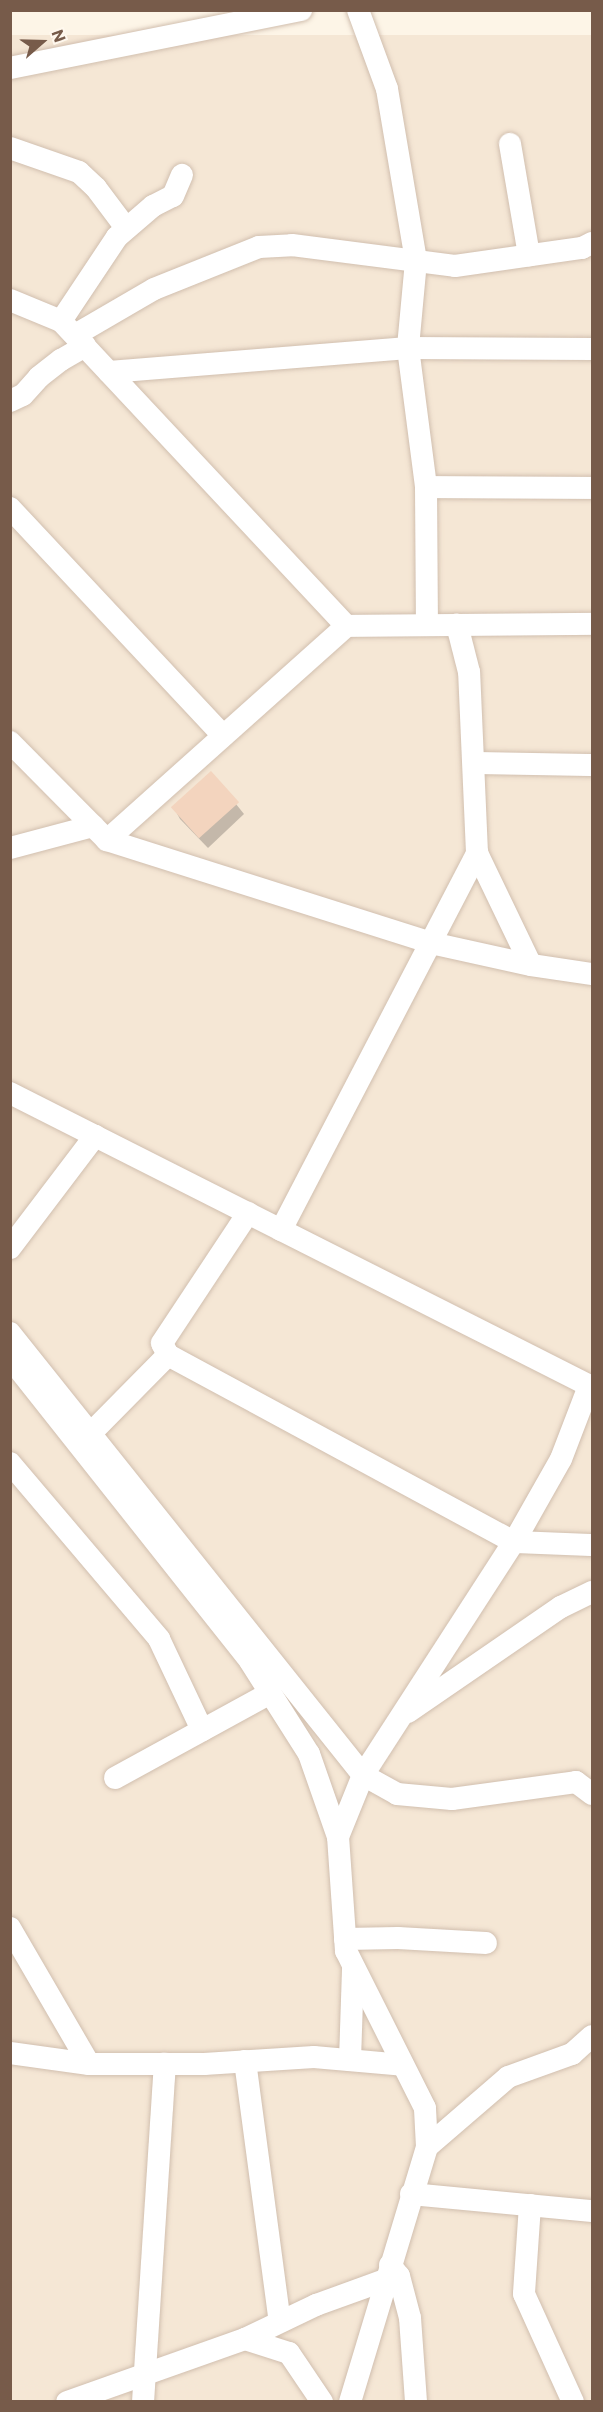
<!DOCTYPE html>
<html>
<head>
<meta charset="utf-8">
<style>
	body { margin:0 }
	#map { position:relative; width:603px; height:2412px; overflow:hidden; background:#fdf5e7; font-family:Commissioner,sans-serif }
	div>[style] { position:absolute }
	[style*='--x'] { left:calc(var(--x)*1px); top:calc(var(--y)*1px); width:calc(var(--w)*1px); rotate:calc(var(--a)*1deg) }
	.residential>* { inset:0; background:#f5e7d5; transform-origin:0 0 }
	.shadow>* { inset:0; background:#0003 }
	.building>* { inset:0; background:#f3d4be; transform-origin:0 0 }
	.roads { filter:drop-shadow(0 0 2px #d1bfaf) drop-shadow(0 0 2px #d1bfaf) }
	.minor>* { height:22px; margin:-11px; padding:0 11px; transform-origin:11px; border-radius:11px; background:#fff }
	span { translate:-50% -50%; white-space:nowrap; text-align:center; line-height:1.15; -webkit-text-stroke:4.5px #fff8ee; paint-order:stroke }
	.frame { position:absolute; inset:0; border:12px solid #775b4a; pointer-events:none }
	.north { position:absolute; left:12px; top:12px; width:60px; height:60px; -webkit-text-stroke:4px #fff8ee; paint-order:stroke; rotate:70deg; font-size:16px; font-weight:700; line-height:24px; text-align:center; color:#775b4a }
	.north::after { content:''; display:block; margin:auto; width:21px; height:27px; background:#775b4a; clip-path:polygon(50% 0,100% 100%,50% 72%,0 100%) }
</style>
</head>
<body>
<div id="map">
	<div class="residential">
		<div style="left:592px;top:35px;width:2366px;height:583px;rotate:90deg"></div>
	</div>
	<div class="shadow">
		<div style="clip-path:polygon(211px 773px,244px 814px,208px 848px,180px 819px,174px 808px)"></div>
	</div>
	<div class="building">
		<div style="left:211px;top:771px;width:42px;height:54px;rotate:48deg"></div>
	</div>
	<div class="roads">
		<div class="minor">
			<div style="--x:358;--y:10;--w:84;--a:69.8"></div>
			<div style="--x:387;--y:89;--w:174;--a:80.4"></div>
			<div style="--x:416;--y:261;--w:87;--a:95.3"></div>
			<div style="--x:408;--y:348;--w:140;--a:82.6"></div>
			<div style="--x:426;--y:487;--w:138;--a:89.6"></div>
			<div style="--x:10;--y:68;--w:297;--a:-11.3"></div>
			<div style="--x:510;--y:144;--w:113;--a:80.3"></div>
			<div style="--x:10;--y:148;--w:73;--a:19.2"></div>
			<div style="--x:79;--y:172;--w:23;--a:43"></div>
			<div style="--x:96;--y:188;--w:50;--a:53.1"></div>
			<div style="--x:10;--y:300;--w:55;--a:22.4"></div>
			<div style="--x:61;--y:321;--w:417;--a:46.9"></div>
			<div style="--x:61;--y:321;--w:101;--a:-56.3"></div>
			<div style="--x:117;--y:237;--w:48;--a:-40.7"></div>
			<div style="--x:153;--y:206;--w:22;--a:-27"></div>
			<div style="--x:173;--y:196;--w:23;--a:-67"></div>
			<div style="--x:75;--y:335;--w:91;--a:-30.2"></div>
			<div style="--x:154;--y:289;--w:113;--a:-21.8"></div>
			<div style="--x:259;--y:247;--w:33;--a:-3"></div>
			<div style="--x:292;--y:245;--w:164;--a:7.3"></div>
			<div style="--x:455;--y:266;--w:128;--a:-8.1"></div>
			<div style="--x:582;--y:248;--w:11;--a:-27"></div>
			<div style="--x:109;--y:372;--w:300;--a:-4.6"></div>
			<div style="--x:408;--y:348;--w:184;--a:0.3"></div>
			<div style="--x:10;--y:401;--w:14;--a:-25"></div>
			<div style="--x:23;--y:395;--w:24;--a:-48"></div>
			<div style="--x:39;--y:377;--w:28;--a:-38"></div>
			<div style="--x:61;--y:360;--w:28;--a:-30"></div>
			<div style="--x:426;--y:487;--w:166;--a:0.3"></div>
			<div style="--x:10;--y:508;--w:312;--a:46.9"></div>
			<div style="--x:10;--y:742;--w:138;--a:45.3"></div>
			<div style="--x:107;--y:840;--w:340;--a:17.6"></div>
			<div style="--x:431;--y:943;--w:102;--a:12.4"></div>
			<div style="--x:531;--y:965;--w:62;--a:8.4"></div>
			<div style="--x:474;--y:763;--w:118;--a:1"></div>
			<div style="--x:107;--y:840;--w:321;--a:-41.8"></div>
			<div style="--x:346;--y:626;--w:246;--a:-0.5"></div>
			<div style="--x:10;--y:848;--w:86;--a:-14.8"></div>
			<div style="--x:477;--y:853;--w:124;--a:64.3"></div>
			<div style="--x:10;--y:1093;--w:652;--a:26.8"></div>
			<div style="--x:281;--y:1230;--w:425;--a:-62.5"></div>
			<div style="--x:477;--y:853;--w:181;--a:-92.5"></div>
			<div style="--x:469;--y:672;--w:49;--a:-104.3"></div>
			<div style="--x:10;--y:1248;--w:141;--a:-52.8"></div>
			<div style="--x:10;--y:1333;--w:566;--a:51.39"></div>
			<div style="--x:363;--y:1775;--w:39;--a:29"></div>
			<div style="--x:397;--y:1794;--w:55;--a:5.2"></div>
			<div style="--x:452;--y:1799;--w:125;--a:-7.8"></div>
			<div style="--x:576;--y:1782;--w:20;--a:37"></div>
			<div style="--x:168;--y:1355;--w:13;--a:-117"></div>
			<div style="--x:162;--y:1343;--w:156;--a:-56.5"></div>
			<div style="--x:10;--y:1358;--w:387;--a:51.6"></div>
			<div style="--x:250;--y:1661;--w:110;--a:57.6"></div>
			<div style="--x:309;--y:1754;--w:88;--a:70.7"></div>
			<div style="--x:91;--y:1433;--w:110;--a:-45.4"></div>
			<div style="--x:168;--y:1355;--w:393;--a:28.4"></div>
			<div style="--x:514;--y:1542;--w:78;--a:2.2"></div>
			<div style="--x:10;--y:1463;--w:231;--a:49.7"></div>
			<div style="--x:159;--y:1639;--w:101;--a:64.7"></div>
			<div style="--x:408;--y:1712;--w:186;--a:-34.5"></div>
			<div style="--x:561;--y:1607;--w:34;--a:-26"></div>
			<div style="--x:115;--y:1778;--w:177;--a:-28.7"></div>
			<div style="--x:10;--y:1928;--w:157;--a:59.8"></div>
			<div style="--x:345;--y:1939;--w:53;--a:-1.1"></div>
			<div style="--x:398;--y:1938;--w:88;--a:3.3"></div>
			<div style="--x:10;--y:2053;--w:80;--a:7.9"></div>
			<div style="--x:89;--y:2064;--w:115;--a:0"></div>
			<div style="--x:204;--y:2064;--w:110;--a:-3.6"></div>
			<div style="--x:314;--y:2057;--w:89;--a:5.1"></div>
			<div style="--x:350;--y:2060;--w:91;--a:-88.1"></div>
			<div style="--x:245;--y:2061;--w:263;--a:82.4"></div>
			<div style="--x:427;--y:2147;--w:107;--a:-40.8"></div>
			<div style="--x:508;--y:2077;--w:68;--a:-19.8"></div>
			<div style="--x:572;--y:2054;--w:27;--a:-42"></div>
			<div style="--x:411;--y:2194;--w:182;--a:5.4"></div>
			<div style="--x:530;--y:2205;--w:89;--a:93.9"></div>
			<div style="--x:524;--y:2294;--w:119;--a:65.6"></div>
			<div style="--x:390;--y:2265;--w:14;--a:51"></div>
			<div style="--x:399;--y:2276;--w:43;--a:75.3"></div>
			<div style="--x:410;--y:2318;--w:84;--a:85.9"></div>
			<div style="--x:245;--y:2339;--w:46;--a:17.7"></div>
			<div style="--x:289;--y:2353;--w:59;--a:56"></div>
			<div style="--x:67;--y:2402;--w:189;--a:-19.5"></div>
			<div style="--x:245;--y:2339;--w:79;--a:-25.6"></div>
			<div style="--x:316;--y:2305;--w:73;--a:-19.9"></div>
			<div style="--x:143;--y:2402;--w:339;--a:-86.3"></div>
			<div style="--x:350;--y:2402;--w:266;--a:-73.2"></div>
			<div style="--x:427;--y:2147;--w:39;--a:-93"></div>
			<div style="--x:425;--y:2108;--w:176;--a:-116.7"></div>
			<div style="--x:346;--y:1951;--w:114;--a:-94"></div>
			<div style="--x:338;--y:1837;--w:67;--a:-68"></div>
			<div style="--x:363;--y:1775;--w:278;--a:-57.1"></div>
			<div style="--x:514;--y:1542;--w:95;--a:-60.5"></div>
			<div style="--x:561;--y:1459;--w:78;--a:-69"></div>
		</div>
	</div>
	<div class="frame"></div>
	<div class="north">N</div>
</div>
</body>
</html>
